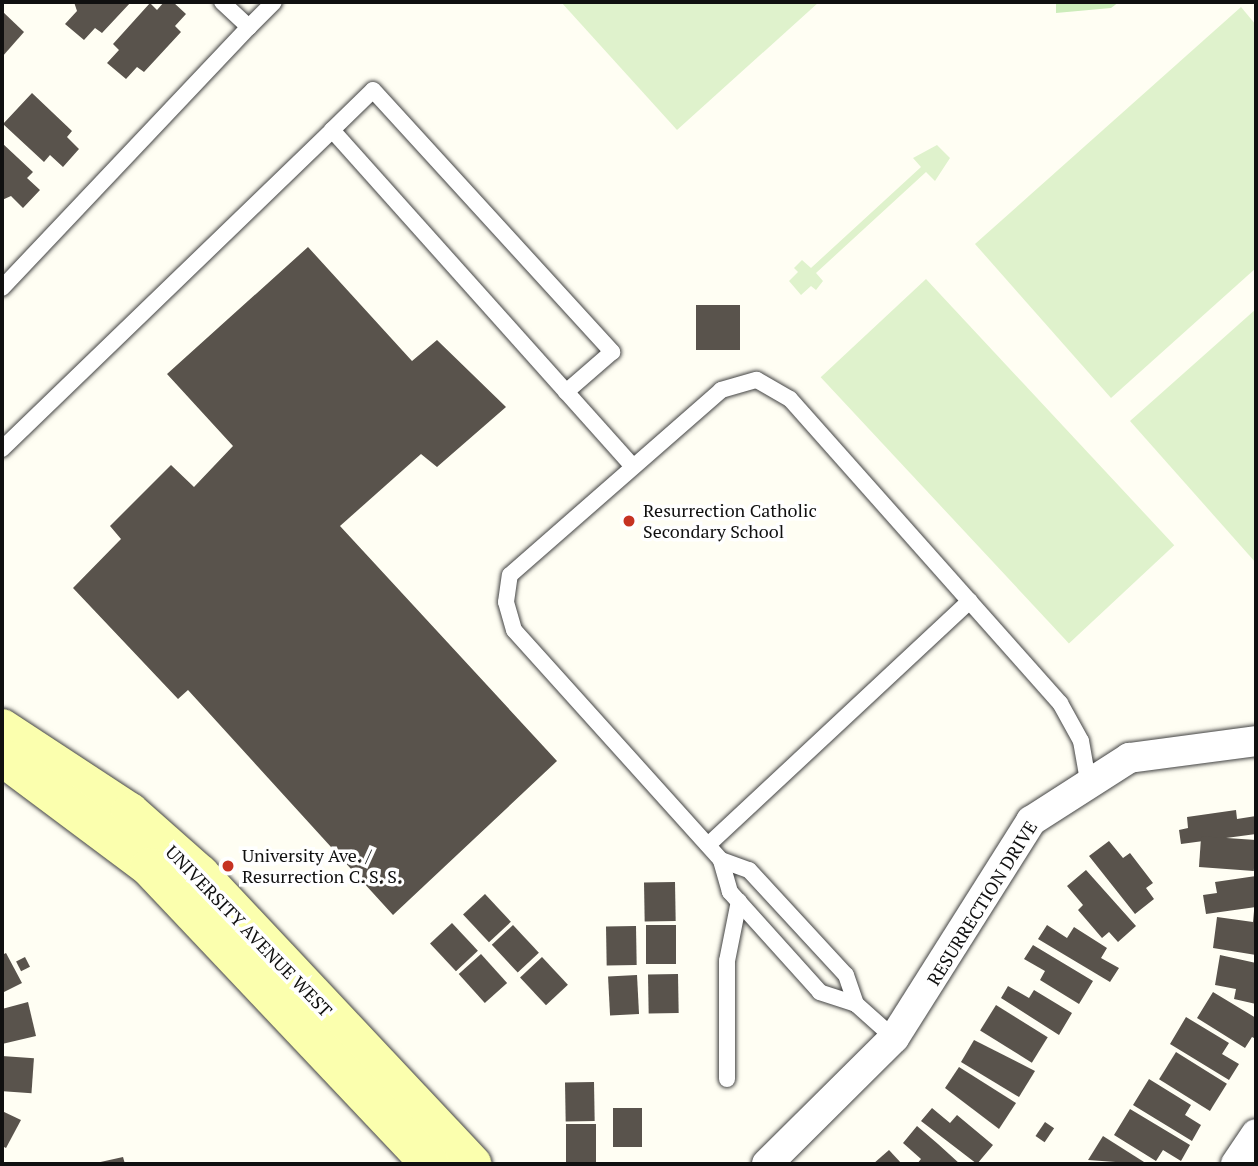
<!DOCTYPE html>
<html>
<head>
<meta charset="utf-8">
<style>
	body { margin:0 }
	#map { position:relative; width:1258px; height:1166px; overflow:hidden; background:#fffef3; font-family:"PT Serif",serif }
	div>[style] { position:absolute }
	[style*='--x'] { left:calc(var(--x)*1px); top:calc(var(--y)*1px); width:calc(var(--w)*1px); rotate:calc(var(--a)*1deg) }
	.green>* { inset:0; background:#ccecba }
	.pitch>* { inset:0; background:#dff2cc; transform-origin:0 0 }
	.building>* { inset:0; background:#59534c; transform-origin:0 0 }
	.roads { filter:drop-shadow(0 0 2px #434343) drop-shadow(0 0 2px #434343) }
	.lane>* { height:16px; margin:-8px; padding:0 8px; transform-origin:8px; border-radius:8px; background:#fff }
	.street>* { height:30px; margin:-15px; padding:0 15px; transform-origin:15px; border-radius:15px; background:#fff }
	.secondary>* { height:38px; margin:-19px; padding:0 19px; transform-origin:19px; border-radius:19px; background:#fbffae }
	.dots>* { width:19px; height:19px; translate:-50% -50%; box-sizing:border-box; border:4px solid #fff; border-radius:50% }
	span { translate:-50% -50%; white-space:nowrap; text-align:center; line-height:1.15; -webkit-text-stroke:7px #fff; paint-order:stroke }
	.poi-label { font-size:18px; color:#101010 }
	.left { translate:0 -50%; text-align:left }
	.street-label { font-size:18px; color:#101010 }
	.frame { position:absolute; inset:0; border:4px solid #101010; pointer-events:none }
</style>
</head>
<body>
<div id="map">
	<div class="green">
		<div style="clip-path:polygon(1056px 2px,1119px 2px,1111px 8px,1056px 13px)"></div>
	</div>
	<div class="pitch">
		<div style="clip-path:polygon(561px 2px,819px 2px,677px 130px)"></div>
		<div style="clip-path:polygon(1241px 7px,1256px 25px,1256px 268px,1111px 398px,975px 244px)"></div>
		<div style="clip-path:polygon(937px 145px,950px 158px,935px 181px,926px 172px,816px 273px,823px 281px,816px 290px,811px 286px,801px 295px,789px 281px,798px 272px,794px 268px,802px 260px,811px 268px,921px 167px,913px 158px)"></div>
		<div style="left:926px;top:279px;width:364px;height:144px;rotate:47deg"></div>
		<div style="clip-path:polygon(1256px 309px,1256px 563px,1130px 421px)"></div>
	</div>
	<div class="building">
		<div style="clip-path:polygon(74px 2px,131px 2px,102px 33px,95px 28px,84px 40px,65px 24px,77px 11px)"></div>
		<div style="clip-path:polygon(164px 2px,173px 2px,186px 14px,175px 26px,181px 32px,144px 72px,137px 67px,126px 79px,107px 63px,119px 50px,113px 44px,150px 3px,157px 10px)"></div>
		<div style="clip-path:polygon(2px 11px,24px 32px,2px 57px)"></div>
		<div style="clip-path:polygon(32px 93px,72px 131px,67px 137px,79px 149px,63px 167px,50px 155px,44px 162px,3px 124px)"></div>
		<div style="clip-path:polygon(2px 143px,33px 172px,27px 178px,40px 190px,23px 208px,11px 196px,2px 200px)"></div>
		<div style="clip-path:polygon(308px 247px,412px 361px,437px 340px,506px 407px,437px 467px,421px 454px,340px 526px,557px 761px,393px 915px,188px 690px,178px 699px,73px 588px,121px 539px,110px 526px,171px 465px,194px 487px,233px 446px,167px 374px)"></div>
		<div style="left:696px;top:305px;width:44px;height:45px"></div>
		<div style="clip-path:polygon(1236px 810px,1237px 819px,1256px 816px,1256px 834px,1181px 844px,1179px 830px,1188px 828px,1187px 817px)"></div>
		<div style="left:1256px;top:840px;width:31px;height:55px;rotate:94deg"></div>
		<div style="clip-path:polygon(1109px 841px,1123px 858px,1130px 853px,1153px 883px,1146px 888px,1154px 899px,1135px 914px,1089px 856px)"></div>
		<div style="clip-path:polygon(1086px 870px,1136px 926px,1118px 942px,1109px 932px,1102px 938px,1078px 910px,1083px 905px,1067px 886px)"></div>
		<div style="clip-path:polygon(1256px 876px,1256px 907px,1206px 914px,1203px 895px,1217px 893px,1215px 882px)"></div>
		<div style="left:675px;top:882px;width:39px;height:31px;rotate:89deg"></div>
		<div style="left:485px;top:894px;width:38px;height:30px;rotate:47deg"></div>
		<div style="clip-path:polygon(1254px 911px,1256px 955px,1213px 948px,1217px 917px,1253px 922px)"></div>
		<div style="left:452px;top:923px;width:38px;height:30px;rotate:47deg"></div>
		<div style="left:513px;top:925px;width:38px;height:29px;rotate:47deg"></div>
		<div style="left:646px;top:925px;width:30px;height:39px"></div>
		<div style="clip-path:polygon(1047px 925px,1067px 938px,1074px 927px,1107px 948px,1101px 958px,1119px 968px,1110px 982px,1038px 939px)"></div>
		<div style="left:636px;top:926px;width:39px;height:30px;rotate:89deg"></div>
		<div style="clip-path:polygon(1033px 945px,1093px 981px,1079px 1004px,1040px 980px,1045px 971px,1024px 959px)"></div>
		<div style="clip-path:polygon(6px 953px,22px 983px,2px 993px,2px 955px)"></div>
		<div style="left:481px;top:954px;width:39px;height:30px;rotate:48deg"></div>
		<div style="clip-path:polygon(1220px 955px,1256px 963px,1256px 1004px,1234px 999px,1236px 989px,1215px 985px)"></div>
		<div style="left:25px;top:957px;width:11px;height:10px;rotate:63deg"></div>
		<div style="left:542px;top:957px;width:38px;height:30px;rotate:47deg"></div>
		<div style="left:678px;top:974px;width:39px;height:30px;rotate:89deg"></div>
		<div style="left:637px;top:975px;width:39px;height:29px;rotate:87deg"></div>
		<div style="clip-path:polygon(1008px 986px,1029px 998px,1034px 990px,1072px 1013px,1059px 1035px,1001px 998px)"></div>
		<div style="clip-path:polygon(1213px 992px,1256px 1018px,1256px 1039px,1252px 1037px,1245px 1048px,1197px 1018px)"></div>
		<div style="clip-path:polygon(28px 1002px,36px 1036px,2px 1044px,2px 1009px)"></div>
		<div style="left:996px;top:1005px;width:61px;height:30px;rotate:32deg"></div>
		<div style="clip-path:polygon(1186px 1017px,1229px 1043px,1222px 1054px,1239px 1064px,1229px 1080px,1170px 1044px)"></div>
		<div style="clip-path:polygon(974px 1040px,1035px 1071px,1019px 1097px,961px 1062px)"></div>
		<div style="left:1176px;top:1052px;width:60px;height:32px;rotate:32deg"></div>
		<div style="left:2px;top:1056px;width:32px;height:35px;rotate:4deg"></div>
		<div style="clip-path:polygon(959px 1067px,1016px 1103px,999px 1129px,945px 1088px)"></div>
		<div style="clip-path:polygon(1149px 1079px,1191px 1105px,1185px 1115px,1201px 1125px,1192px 1141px,1133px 1105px)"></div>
		<div style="left:594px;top:1082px;width:39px;height:29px;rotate:89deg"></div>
		<div style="left:613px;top:1108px;width:29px;height:39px"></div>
		<div style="clip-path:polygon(932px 1108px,950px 1123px,957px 1115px,993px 1145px,977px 1164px,921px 1121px)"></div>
		<div style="clip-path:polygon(1130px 1109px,1190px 1145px,1181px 1161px,1163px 1150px,1156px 1161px,1114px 1135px)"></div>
		<div style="clip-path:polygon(2px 1111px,21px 1120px,6px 1148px,2px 1146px)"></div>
		<div style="left:1045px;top:1122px;width:11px;height:17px;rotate:34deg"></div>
		<div style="left:596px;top:1124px;width:39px;height:30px;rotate:90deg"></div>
		<div style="clip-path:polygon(917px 1126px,938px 1144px,960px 1164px,917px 1164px,921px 1159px,903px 1143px)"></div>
		<div style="clip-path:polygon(1103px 1136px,1144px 1162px,1143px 1164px,1088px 1160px)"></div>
		<div style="clip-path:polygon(889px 1150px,902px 1164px,873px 1164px)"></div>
		<div style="clip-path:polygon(123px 1157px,125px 1164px,96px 1164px,96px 1163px)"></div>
	</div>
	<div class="roads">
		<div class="lane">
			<div style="--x:222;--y:2;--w:37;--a:43"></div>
			<div style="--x:249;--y:27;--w:35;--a:-45"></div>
			<div style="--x:332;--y:130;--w:57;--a:-44.3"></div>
			<div style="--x:373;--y:90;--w:355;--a:47.6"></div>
			<div style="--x:612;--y:352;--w:61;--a:139"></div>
			<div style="--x:2;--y:288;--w:359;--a:-46.6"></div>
			<div style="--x:2;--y:449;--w:459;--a:-44"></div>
			<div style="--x:332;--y:130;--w:449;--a:48.2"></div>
			<div style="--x:708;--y:845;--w:358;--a:-43"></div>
			<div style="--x:721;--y:860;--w:30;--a:20"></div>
			<div style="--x:749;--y:870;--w:143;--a:47.3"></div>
			<div style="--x:846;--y:975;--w:31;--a:71"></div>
			<div style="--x:856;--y:1004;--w:51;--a:41.8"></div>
			<div style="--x:856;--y:1004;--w:38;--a:-162"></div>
			<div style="--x:820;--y:992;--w:135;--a:-132"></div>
			<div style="--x:730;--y:892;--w:33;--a:-106"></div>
			<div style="--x:721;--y:860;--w:309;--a:-132"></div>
			<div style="--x:514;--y:630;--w:29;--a:-106"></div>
			<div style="--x:506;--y:602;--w:27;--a:-82"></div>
			<div style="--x:510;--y:575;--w:281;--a:-41.2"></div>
			<div style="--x:721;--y:390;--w:37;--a:-16"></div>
			<div style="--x:757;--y:380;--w:38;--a:30"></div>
			<div style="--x:790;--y:399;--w:407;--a:48.4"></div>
			<div style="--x:1060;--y:703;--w:43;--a:61.1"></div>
			<div style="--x:1081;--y:741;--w:40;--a:80"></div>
			<div style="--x:727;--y:1079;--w:118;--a:-90"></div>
			<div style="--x:727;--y:961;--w:61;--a:-78.7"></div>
		</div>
		<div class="street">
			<div style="--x:767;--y:1164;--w:179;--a:-44.8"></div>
			<div style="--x:894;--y:1038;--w:257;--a:-57.7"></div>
			<div style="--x:1031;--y:821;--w:117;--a:-32.7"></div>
			<div style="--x:1129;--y:758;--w:128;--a:-7.6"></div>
			<div style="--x:1236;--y:1164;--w:36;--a:-56"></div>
		</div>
		<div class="secondary">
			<div style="--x:2;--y:728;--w:153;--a:33.3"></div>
			<div style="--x:130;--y:812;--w:94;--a:41.5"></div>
			<div style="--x:200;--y:874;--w:398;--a:46.8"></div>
			<div style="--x:2;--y:757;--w:184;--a:36.8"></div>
			<div style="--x:149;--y:867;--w:409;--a:46.6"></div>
		</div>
	</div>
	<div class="dots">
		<div style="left:629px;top:521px;background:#c63322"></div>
		<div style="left:228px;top:866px;background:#c63322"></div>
	</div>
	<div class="poi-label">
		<span class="left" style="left:643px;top:521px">Resurrection Catholic<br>Secondary School</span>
		<span class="left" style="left:242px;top:866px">University Ave. /<br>Resurrection C. S. S.</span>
	</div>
	<div class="street-label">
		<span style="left:982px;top:903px;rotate:-58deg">RESURRECTION DRIVE</span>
		<span style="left:249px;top:931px;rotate:46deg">UNIVERSITY AVENUE WEST</span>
	</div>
	<div class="frame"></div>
</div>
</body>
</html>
